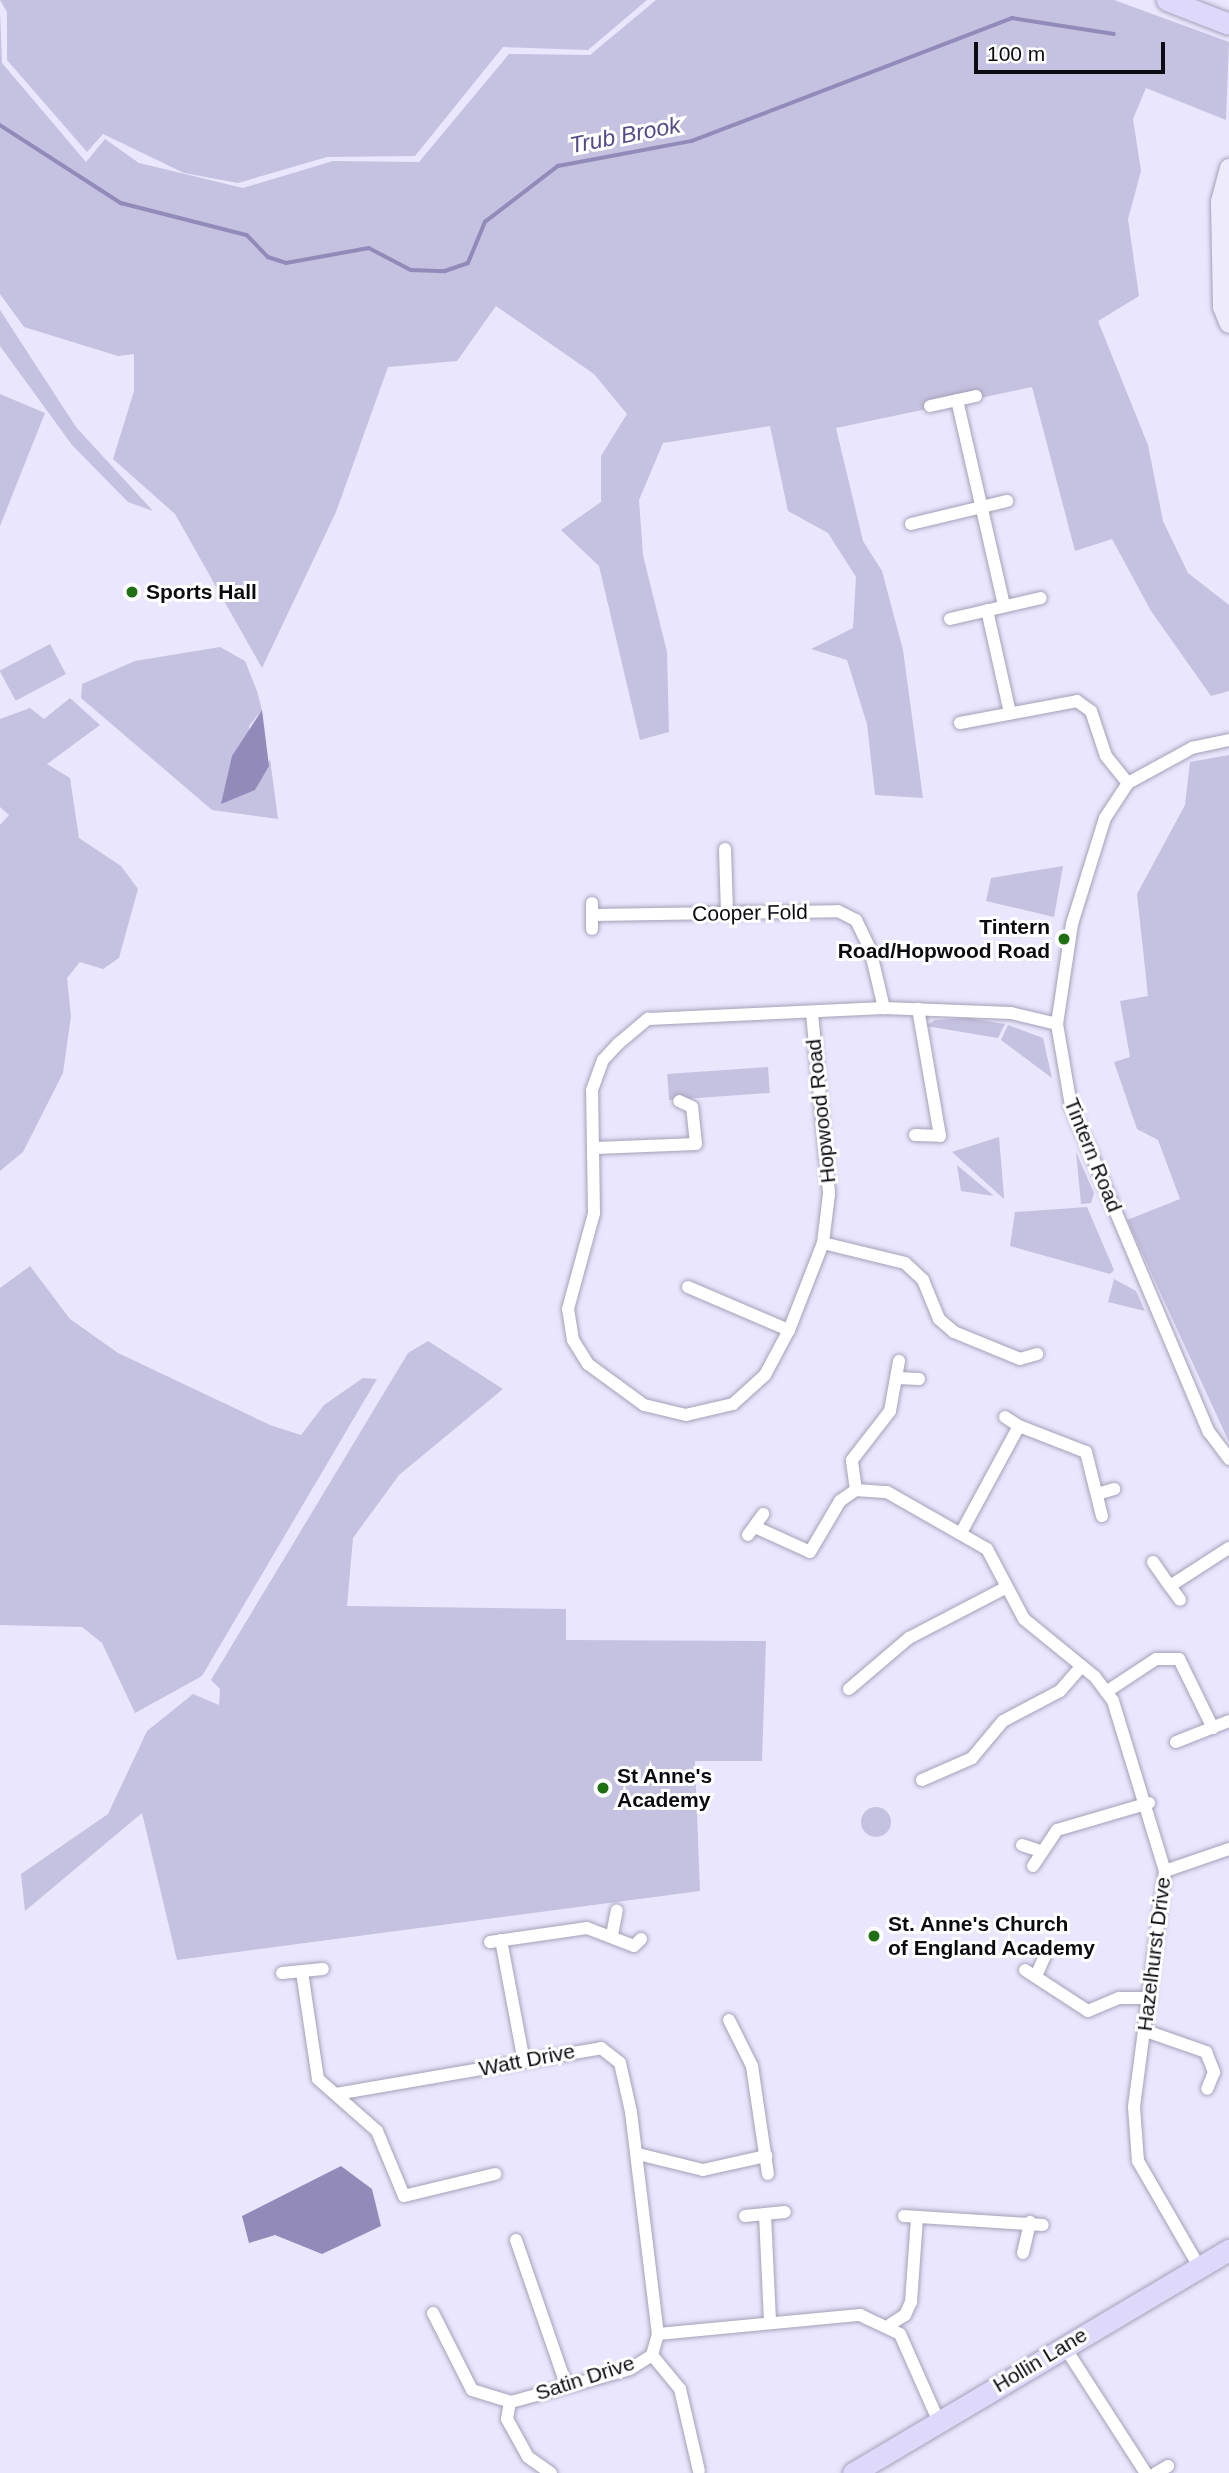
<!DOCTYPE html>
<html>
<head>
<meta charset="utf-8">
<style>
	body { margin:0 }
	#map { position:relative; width:1229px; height:2473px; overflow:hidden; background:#e9e6fd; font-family:Arial,sans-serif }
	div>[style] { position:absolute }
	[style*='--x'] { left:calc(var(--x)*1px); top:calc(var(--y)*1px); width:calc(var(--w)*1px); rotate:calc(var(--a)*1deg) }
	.green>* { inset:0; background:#c5c1e0; transform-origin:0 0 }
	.round { border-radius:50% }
	.water>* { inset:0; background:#928bb9 }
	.stream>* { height:3.5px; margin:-1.75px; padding:0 1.75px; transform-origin:1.75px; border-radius:1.75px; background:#928bb9 }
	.roads { filter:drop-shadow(0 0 2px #a4a1b7) drop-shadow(0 0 2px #a4a1b7) }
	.street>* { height:12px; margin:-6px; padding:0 6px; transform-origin:6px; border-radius:6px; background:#fff }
	.secondary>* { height:18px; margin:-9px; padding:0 9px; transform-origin:9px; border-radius:9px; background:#eeecfc }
	.primary>* { height:21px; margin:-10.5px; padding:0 10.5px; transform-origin:10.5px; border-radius:10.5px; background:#ded9fa }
	.dots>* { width:19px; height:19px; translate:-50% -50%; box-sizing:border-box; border:4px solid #fff; border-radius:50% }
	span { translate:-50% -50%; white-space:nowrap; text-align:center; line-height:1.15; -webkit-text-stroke:6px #fff; paint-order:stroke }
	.poi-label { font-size:21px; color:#0c0b12; font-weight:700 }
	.left { translate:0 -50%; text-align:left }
	.right { translate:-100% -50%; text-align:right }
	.street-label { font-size:21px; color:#0c0b12 }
	.water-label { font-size:23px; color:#564a87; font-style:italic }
	.scale { position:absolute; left:974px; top:42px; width:191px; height:32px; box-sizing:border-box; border:4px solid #0c0b12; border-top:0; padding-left:9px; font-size:21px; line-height:24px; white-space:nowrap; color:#0c0b12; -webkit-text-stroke:5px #fff; paint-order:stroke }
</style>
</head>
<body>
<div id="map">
	<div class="green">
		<div style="clip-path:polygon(0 0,647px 0,588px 50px,503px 47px,415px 156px,327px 157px,238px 183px,184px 173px,103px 134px,87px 152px,7px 60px,7px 12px)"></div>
		<div style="clip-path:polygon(656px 0,1114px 0,1229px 42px,1226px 120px,1146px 88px,1133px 119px,1141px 171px,1128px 219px,1139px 296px,1098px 321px,1148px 445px,1163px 521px,1188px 573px,1229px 605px,1229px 691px,1211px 696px,1151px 611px,1112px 539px,1075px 551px,1032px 387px,836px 428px,863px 541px,882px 571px,903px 650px,923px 798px,875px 795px,867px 724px,847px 660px,811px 649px,853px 628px,856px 577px,828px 533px,788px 511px,770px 426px,663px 443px,639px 500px,643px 555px,667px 652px,669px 732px,640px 740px,599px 566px,561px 530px,601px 502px,601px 456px,627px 414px,594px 374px,496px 306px,457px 361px,388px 367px,336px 512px,262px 668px,175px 514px,113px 459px,134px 391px,134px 354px,118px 356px,24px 327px,0 294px,0 11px,2px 63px,86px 162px,105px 139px,139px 163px,243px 188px,333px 161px,419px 162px,509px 54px,590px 55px)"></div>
		<div style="clip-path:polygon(0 310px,76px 427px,153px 511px,128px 502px,72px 445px,0 346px)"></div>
		<div style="clip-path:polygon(0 394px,45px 413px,0 526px)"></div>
		<div style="left:50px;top:644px;width:34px;height:57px;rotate:62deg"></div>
		<div style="clip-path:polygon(220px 647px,245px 661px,257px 691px,262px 710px,249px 726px,255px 790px,270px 759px,278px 819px,212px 810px,81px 698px,82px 684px,135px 661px)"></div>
		<div style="clip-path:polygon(70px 698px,100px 725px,47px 764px,70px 778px,79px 838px,121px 866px,138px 889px,119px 958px,103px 969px,80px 962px,67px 978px,71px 1016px,63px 1073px,23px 1152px,0 1171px,0 825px,9px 815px,0 807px,0 719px,30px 708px,44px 719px)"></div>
		<div style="clip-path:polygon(1229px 755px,1229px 1442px,1127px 1220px,1180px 1199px,1158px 1140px,1137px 1129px,1114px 1062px,1130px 1057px,1120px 1001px,1148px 996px,1137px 894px,1185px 805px,1190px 762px)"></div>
		<div style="clip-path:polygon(1063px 866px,1054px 917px,986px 901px,991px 878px)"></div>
		<div style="clip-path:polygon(969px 1018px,1005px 1024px,998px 1038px,926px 1026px,935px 1020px)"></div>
		<div style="clip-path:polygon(1008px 1025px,1043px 1038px,1052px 1078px,1001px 1040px)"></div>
		<div style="left:768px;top:1067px;width:26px;height:101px;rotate:86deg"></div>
		<div style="clip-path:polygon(999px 1137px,1004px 1197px,1004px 1199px,952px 1152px)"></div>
		<div style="clip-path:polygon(1076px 1152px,1094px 1193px,1091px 1203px,1081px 1204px)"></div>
		<div style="clip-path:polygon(957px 1165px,994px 1196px,961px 1191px)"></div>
		<div style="clip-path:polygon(1087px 1207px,1114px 1270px,1110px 1274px,1010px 1246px,1015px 1212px)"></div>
		<div style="clip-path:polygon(30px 1266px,70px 1319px,118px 1353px,270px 1425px,301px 1435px,324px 1405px,363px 1378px,377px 1379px,202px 1676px,135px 1713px,102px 1643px,82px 1627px,0 1625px,0 1288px)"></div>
		<div style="clip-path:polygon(1114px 1279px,1136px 1291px,1145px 1311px,1108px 1302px)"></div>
		<div style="clip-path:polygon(428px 1341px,503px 1389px,399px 1475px,353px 1538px,347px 1606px,566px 1609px,566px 1640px,766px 1641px,762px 1761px,695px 1761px,700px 1891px,177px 1960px,142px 1813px,25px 1911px,21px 1874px,108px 1814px,147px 1731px,193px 1694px,219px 1705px,220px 1689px,211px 1680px,408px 1353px)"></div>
		<div class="round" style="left:861px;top:1807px;width:30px;height:30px"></div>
	</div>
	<div class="water">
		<div style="clip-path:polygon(262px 710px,269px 766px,255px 790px,221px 804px,232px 756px)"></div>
		<div style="clip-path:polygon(341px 2166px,372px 2189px,381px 2226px,322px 2254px,275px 2235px,249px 2243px,242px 2216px)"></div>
	</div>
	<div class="stream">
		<div style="--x:0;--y:125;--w:144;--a:32.8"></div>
		<div style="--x:121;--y:203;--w:130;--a:14.3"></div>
		<div style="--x:247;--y:235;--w:30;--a:46"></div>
		<div style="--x:268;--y:257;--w:19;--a:18"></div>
		<div style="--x:286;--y:263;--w:84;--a:-10.2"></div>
		<div style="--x:369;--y:248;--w:47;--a:27.6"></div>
		<div style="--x:411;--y:270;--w:34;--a:2"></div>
		<div style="--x:445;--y:271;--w:24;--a:-19"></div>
		<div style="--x:468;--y:263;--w:44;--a:-67.5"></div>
		<div style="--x:485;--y:222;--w:92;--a:-37.5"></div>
		<div style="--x:558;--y:166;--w:136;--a:-10.6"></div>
		<div style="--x:692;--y:141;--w:343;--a:-21"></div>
		<div style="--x:1012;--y:18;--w:103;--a:8.9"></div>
	</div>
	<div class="roads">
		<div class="street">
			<div style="--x:957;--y:400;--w:211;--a:77.1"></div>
			<div style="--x:930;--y:406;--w:47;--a:-12.3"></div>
			<div style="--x:911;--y:524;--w:99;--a:-13.5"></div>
			<div style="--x:987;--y:610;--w:106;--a:77.4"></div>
			<div style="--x:950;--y:619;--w:93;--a:-13"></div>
			<div style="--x:960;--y:723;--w:119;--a:-10.6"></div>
			<div style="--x:1077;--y:701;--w:17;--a:36"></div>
			<div style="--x:1091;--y:711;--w:47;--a:71.6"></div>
			<div style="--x:1106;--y:756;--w:35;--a:51"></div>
			<div style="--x:1229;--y:740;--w:38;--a:168"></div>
			<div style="--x:1192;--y:748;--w:73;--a:151.3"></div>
			<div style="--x:1128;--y:783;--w:42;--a:123.3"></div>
			<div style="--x:1105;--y:818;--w:111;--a:107.3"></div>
			<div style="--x:1072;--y:924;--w:101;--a:98.5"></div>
			<div style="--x:1057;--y:1024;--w:83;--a:80.3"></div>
			<div style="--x:1071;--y:1106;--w:354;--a:67.1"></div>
			<div style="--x:1209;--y:1432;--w:34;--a:53"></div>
			<div style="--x:725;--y:849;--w:64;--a:88.2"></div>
			<div style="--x:592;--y:903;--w:26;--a:90"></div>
			<div style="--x:592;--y:915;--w:246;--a:-0.9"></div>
			<div style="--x:838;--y:911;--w:20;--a:27"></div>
			<div style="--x:856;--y:920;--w:32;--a:64"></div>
			<div style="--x:870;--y:949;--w:61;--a:76.7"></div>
			<div style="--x:812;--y:1013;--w:182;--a:84.6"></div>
			<div style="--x:829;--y:1194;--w:49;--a:97"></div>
			<div style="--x:823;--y:1243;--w:93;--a:111.3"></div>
			<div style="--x:789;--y:1330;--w:51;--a:118.1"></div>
			<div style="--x:765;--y:1375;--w:43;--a:137.8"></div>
			<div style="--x:733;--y:1404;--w:48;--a:166.8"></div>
			<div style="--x:686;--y:1415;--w:43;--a:-166.6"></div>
			<div style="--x:644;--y:1405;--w:69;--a:-143.8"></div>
			<div style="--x:588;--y:1364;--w:28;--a:-122"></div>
			<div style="--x:573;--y:1340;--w:31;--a:-99"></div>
			<div style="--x:568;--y:1309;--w:99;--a:-74.8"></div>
			<div style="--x:594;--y:1213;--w:123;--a:-90.9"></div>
			<div style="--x:592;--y:1090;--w:32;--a:-70"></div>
			<div style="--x:603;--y:1060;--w:23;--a:-47"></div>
			<div style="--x:619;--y:1043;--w:38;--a:-40"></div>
			<div style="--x:648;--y:1019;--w:236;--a:-2.7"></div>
			<div style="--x:884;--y:1008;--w:127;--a:2.3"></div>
			<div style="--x:1011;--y:1013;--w:47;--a:13.4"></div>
			<div style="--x:915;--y:1135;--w:25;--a:2"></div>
			<div style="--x:940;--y:1136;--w:129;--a:-99.8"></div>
			<div style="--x:596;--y:1148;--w:100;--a:-2.3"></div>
			<div style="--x:696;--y:1144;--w:37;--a:-96"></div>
			<div style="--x:692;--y:1107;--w:14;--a:-155"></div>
			<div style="--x:823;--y:1243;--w:84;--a:13.7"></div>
			<div style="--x:905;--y:1263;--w:25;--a:43"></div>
			<div style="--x:923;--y:1280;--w:42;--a:67.7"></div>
			<div style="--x:939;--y:1319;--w:20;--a:41"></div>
			<div style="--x:954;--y:1332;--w:71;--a:22.2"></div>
			<div style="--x:1020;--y:1359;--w:18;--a:-16"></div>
			<div style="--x:688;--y:1287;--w:110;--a:23.1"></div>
			<div style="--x:898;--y:1378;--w:21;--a:3"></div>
			<div style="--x:1005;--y:1417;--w:17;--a:33"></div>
			<div style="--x:856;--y:1490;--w:30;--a:-98"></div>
			<div style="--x:852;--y:1460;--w:62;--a:-52.2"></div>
			<div style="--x:890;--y:1411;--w:51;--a:-79.8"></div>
			<div style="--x:1097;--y:1494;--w:18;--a:-16"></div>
			<div style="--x:755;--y:1527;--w:60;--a:24.4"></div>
			<div style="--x:810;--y:1552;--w:59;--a:-59.5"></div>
			<div style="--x:840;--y:1501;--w:19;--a:-35"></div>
			<div style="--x:856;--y:1490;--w:31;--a:4"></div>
			<div style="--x:887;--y:1492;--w:115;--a:29.7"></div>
			<div style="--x:987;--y:1549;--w:79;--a:62.1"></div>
			<div style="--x:1024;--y:1619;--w:92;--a:39.2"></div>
			<div style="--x:1095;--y:1677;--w:30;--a:53"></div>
			<div style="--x:1113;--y:1701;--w:178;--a:73"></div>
			<div style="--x:1165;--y:1871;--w:238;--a:97.5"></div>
			<div style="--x:1134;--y:2107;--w:54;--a:85.8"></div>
			<div style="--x:1138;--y:2161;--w:120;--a:60"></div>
			<div style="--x:962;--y:1531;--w:119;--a:-61.5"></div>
			<div style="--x:1019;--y:1426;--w:72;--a:21.2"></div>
			<div style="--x:1086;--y:1452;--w:66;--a:76"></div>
			<div style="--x:748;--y:1535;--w:26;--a:-54"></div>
			<div style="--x:1153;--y:1562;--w:29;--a:55"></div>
			<div style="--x:1170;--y:1586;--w:70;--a:-32.8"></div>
			<div style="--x:1170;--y:1586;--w:17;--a:54"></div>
			<div style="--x:849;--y:1689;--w:79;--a:-40.4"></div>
			<div style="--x:909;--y:1638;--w:108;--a:-27.5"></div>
			<div style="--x:1106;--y:1692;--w:60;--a:-33.4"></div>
			<div style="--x:1156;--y:1659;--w:23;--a:0"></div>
			<div style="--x:1179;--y:1659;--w:77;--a:63.8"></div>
			<div style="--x:1176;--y:1742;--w:57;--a:-21.6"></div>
			<div style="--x:922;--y:1780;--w:55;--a:-23.7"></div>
			<div style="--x:972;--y:1758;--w:48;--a:-50"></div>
			<div style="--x:1003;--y:1721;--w:64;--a:-27.8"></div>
			<div style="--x:1060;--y:1691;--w:33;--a:-49"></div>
			<div style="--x:1022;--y:1845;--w:20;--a:18"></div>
			<div style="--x:1033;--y:1866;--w:43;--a:-56.3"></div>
			<div style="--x:1057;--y:1830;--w:96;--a:-16.4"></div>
			<div style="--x:1165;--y:1871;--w:68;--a:-19"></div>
			<div style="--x:612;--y:1935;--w:25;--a:-79"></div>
			<div style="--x:501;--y:1940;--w:124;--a:79.3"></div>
			<div style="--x:490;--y:1942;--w:98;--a:-8.2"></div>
			<div style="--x:587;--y:1928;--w:50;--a:21"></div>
			<div style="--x:634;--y:1946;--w:10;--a:-45"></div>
			<div style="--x:1025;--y:1970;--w:75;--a:33.1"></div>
			<div style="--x:1088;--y:2011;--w:34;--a:-23"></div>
			<div style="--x:1119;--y:1998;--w:31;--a:0"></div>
			<div style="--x:302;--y:1972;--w:108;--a:81.5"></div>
			<div style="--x:318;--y:2079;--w:79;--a:41.4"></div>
			<div style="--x:377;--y:2131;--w:70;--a:67.4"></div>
			<div style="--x:404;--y:2196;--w:94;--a:-13.6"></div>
			<div style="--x:282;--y:1973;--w:41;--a:-5.6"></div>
			<div style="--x:1036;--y:1976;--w:22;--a:-66"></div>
			<div style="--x:729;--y:2020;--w:51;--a:63.4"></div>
			<div style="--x:752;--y:2066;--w:109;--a:81.6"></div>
			<div style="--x:1146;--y:2031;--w:64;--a:19.3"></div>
			<div style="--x:1206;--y:2052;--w:22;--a:68"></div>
			<div style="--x:1214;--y:2072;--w:18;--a:112"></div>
			<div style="--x:336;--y:2094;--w:269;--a:-9.8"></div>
			<div style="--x:601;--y:2048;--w:24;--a:38"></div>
			<div style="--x:620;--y:2063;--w:50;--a:77.3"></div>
			<div style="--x:631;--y:2112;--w:224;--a:83.1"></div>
			<div style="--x:638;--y:2154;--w:67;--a:13.8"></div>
			<div style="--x:703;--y:2170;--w:65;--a:-12.5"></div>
			<div style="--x:765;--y:2215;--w:108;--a:87.3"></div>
			<div style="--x:745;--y:2216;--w:40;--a:-5.7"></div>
			<div style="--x:904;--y:2216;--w:139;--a:3.7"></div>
			<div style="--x:516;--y:2240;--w:152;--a:70.9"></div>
			<div style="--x:1023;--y:2253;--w:32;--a:-77"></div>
			<div style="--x:433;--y:2313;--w:86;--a:63.1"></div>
			<div style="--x:472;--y:2390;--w:41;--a:17.1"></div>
			<div style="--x:511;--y:2402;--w:123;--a:-15.5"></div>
			<div style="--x:630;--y:2369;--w:26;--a:-32"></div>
			<div style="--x:652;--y:2355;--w:22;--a:-74"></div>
			<div style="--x:658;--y:2334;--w:203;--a:-5.4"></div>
			<div style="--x:860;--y:2315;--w:44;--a:25.4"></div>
			<div style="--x:900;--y:2334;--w:96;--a:66.1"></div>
			<div style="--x:891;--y:2324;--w:17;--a:-33"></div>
			<div style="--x:905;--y:2315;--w:14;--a:-65"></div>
			<div style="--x:911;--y:2302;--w:83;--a:-85.9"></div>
			<div style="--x:1064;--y:2346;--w:151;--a:57.2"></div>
			<div style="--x:652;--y:2355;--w:44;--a:50.5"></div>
			<div style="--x:680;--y:2389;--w:84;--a:77"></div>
			<div style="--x:510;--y:2402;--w:17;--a:100"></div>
			<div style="--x:507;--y:2419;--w:43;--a:61.1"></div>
			<div style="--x:528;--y:2457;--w:28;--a:35"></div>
			<div style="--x:1156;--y:2473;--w:14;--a:-30"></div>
		</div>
		<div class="secondary">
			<div style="--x:1229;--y:168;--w:35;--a:105"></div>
			<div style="--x:1220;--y:202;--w:105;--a:88.9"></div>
			<div style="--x:1222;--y:307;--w:18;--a:68"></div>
		</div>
		<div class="primary">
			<div style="--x:1167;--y:0;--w:66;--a:21.2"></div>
			<div style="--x:853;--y:2473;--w:437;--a:-30.7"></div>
		</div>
	</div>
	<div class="dots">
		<div style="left:132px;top:592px;background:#206f14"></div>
		<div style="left:1064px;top:939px;background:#206f14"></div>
		<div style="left:603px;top:1788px;background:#206f14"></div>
		<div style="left:874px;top:1936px;background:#206f14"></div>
	</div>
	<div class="poi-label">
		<span class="left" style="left:146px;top:592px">Sports Hall</span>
		<span class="right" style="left:1050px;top:939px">Tintern<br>Road/Hopwood Road</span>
		<span class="left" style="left:617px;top:1788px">St Anne's<br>Academy</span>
		<span class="left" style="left:888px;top:1936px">St. Anne's Church<br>of England Academy</span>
	</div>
	<div class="street-label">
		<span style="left:750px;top:913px;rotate:-1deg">Cooper Fold</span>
		<span style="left:821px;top:1111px;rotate:-96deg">Hopwood Road</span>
		<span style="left:1093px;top:1155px;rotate:68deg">Tintern Road</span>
		<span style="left:1154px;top:1954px;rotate:-83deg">Hazelhurst Drive</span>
		<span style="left:527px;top:2060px;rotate:-11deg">Watt Drive</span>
		<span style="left:1040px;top:2360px;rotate:-31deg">Hollin Lane</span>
		<span style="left:585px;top:2378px;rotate:-18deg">Satin Drive</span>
	</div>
	<div class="water-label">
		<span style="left:625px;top:135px;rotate:-11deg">Trub Brook</span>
	</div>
	<div class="scale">100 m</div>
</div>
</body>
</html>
